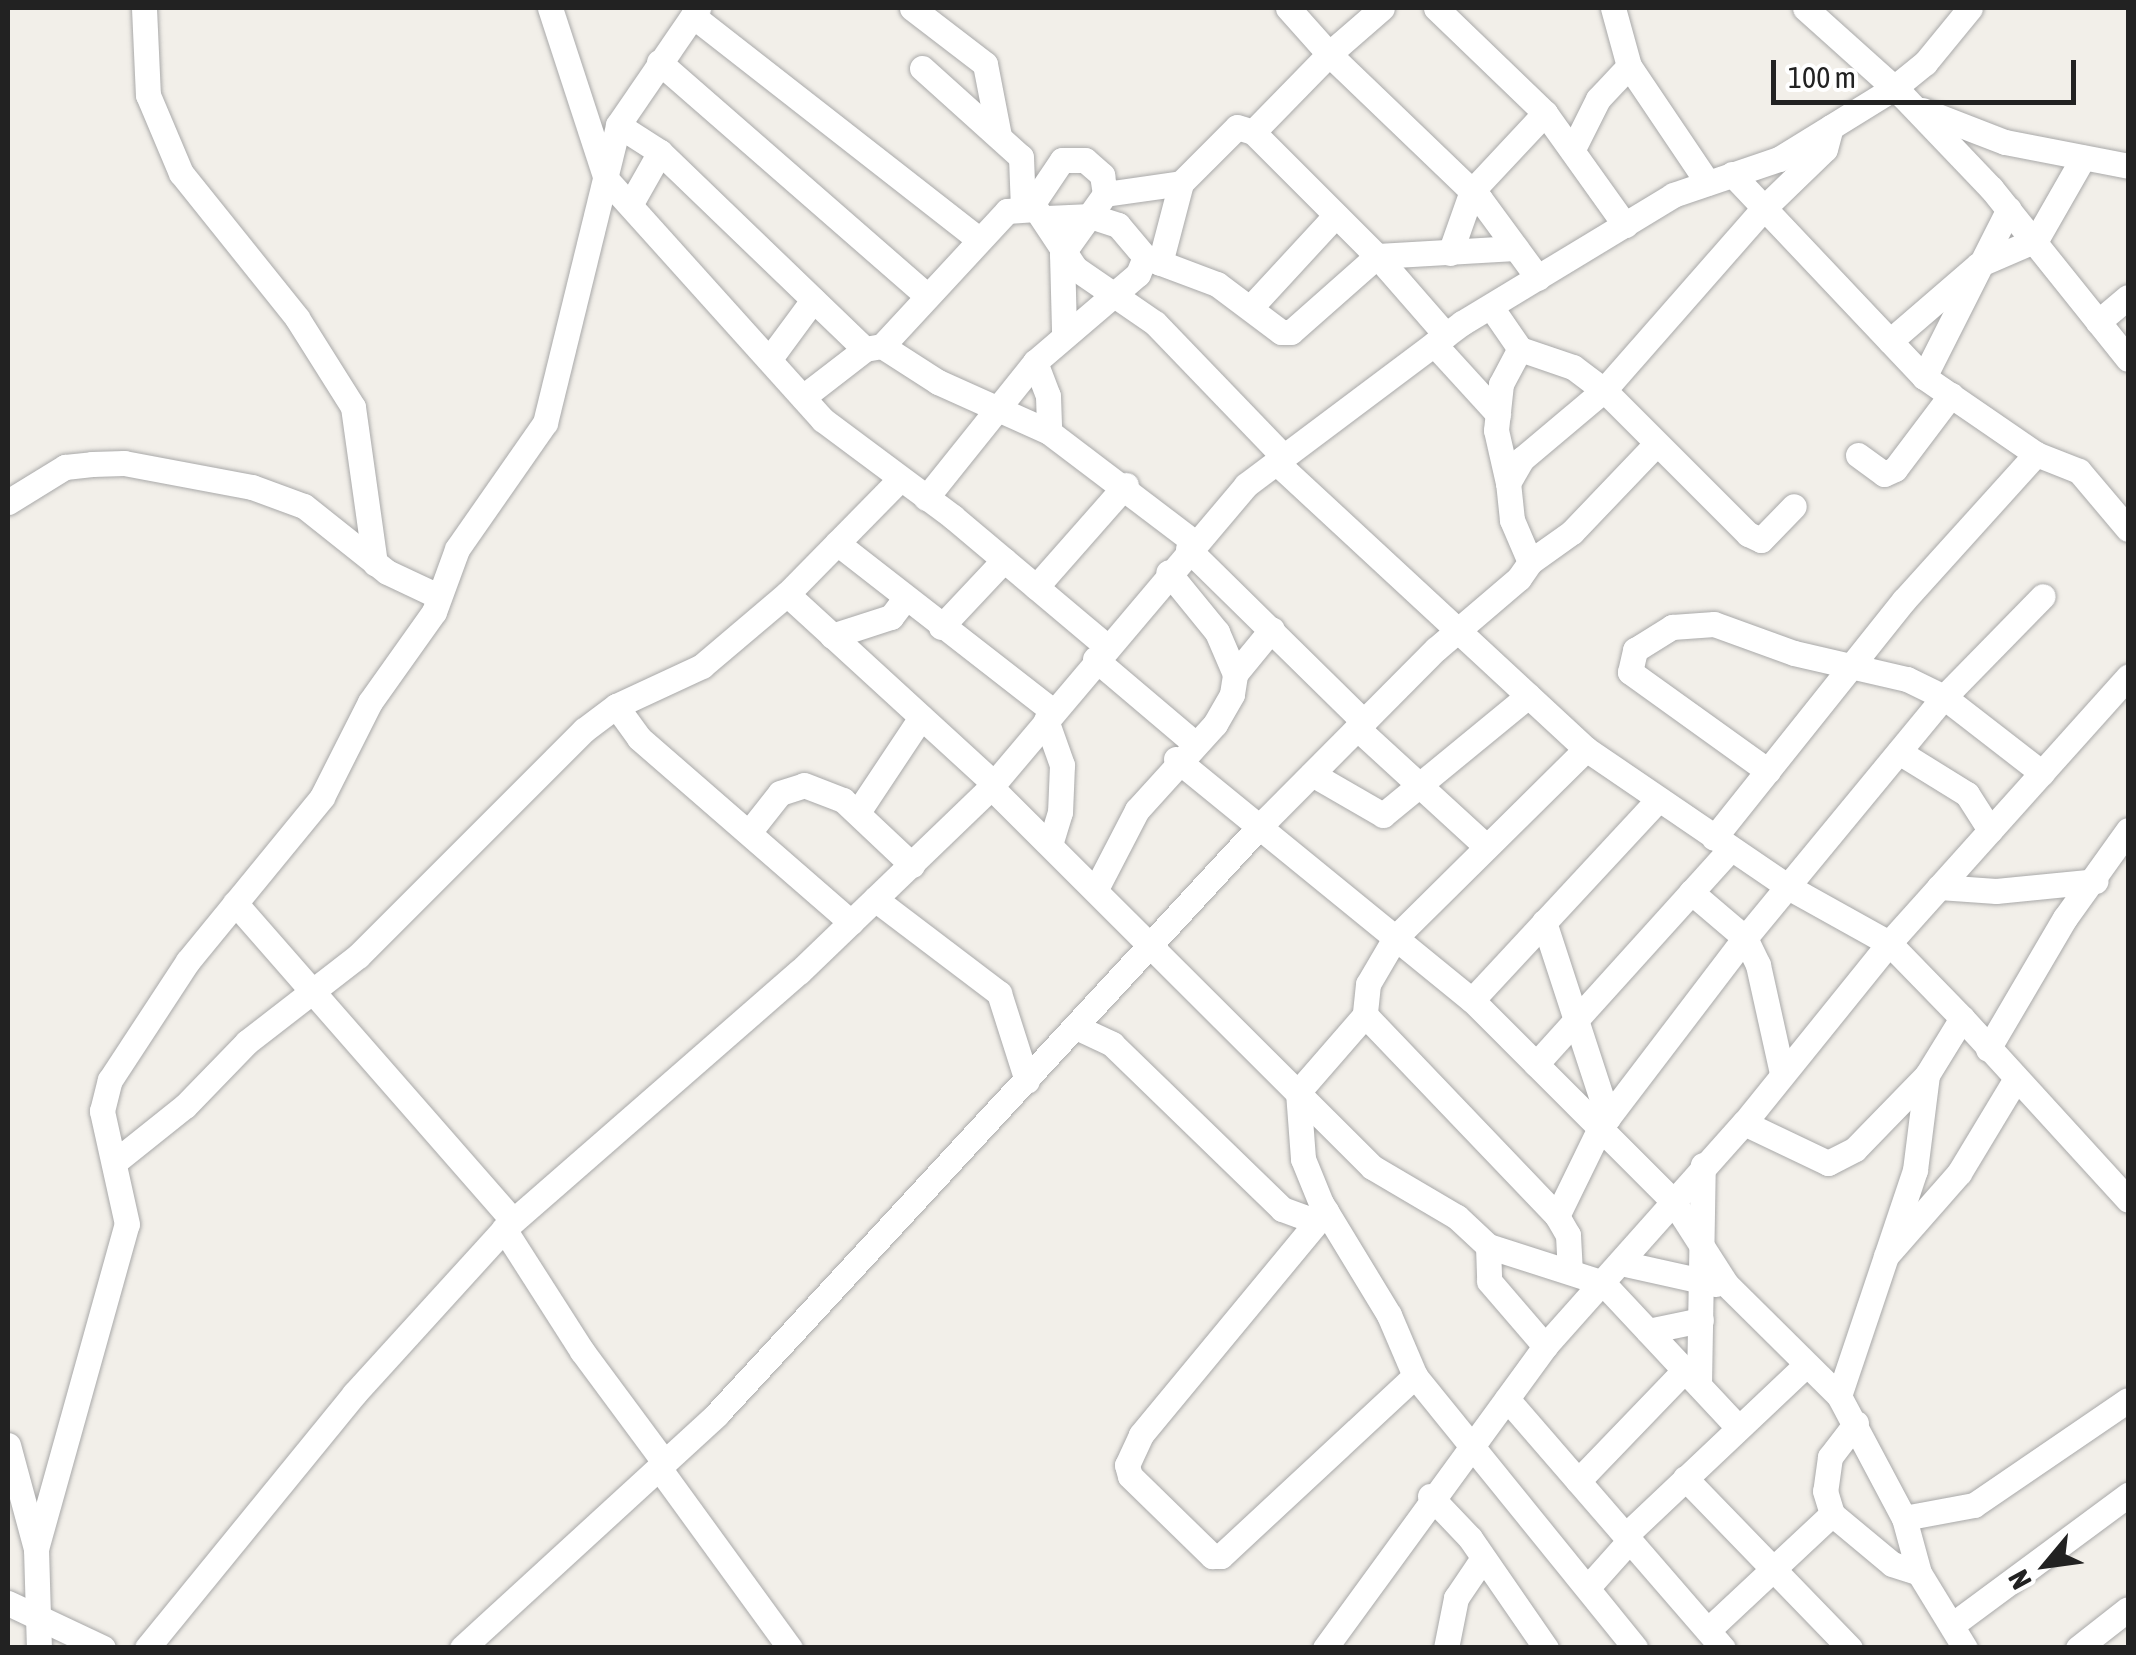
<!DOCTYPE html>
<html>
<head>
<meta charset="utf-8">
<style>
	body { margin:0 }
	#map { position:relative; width:2136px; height:1655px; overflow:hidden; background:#f2efe9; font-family:"Asap Condensed",sans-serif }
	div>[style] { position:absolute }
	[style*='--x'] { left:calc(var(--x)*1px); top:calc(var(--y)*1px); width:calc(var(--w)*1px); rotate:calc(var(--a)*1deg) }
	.roads { filter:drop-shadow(0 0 2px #a9a9a9) drop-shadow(0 0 2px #a9a9a9) }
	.minor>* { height:25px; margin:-12.5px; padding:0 12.5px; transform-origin:12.5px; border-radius:12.5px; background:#fff }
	span { translate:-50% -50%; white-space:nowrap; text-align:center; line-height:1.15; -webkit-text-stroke:8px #fff; paint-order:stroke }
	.frame { position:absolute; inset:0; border:10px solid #222; pointer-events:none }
	.north { position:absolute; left:1996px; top:1515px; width:100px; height:100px; -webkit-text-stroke:8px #fff; paint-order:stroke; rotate:241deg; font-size:28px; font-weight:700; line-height:40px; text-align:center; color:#222 }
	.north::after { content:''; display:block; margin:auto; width:35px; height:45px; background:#222; clip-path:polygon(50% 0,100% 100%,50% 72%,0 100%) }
	.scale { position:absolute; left:1771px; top:60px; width:305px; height:45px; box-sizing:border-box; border:5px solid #222; border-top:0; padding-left:12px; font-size:30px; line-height:35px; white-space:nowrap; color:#222; -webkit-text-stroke:8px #fff; paint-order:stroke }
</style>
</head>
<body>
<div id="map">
	<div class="roads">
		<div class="minor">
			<div style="--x:144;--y:8;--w:87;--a:87.4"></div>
			<div style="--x:148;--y:95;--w:85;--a:67.1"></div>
			<div style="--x:181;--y:173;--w:186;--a:51.3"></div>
			<div style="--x:297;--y:318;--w:105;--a:57.8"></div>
			<div style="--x:353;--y:407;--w:158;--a:82"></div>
			<div style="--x:550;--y:8;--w:180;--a:71.9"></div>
			<div style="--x:606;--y:179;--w:324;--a:48"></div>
			<div style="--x:823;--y:420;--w:162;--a:36.7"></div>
			<div style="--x:953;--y:517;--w:200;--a:40.1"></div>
			<div style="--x:912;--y:8;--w:92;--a:37.5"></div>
			<div style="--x:985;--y:64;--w:73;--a:79"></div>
			<div style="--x:1288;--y:8;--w:62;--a:48.3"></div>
			<div style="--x:1329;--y:54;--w:70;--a:-41"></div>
			<div style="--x:1436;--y:8;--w:151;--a:43.9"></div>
			<div style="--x:1545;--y:113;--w:138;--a:54.5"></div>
			<div style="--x:1613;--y:8;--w:60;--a:74.6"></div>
			<div style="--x:1629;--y:66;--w:141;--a:56"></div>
			<div style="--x:1805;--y:8;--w:130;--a:41.9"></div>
			<div style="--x:1902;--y:95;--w:129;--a:46.3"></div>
			<div style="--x:1991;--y:188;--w:219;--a:51.3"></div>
			<div style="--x:693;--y:16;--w:362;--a:38"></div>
			<div style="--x:659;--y:62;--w:356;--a:41.1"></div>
			<div style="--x:922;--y:68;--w:133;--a:42"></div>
			<div style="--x:1021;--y:157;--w:51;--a:87.8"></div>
			<div style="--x:1922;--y:110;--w:89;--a:21.1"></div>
			<div style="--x:2005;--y:142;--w:125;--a:11"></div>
			<div style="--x:618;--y:125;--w:50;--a:32.7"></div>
			<div style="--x:660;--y:152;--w:284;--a:43.9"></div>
			<div style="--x:1253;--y:132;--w:109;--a:-45.7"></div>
			<div style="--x:1329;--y:54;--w:209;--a:43.8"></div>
			<div style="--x:1480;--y:199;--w:98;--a:53.7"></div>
			<div style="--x:1573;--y:149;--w:56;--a:-63.4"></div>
			<div style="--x:1598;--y:99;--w:45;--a:-46.8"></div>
			<div style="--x:1732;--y:174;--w:279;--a:46.6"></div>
			<div style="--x:1924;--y:377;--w:136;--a:34.5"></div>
			<div style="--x:2036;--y:454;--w:46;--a:21.6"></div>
			<div style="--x:2079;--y:471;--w:76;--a:49.8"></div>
			<div style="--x:1105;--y:194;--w:77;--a:-8.2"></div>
			<div style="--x:630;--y:205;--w:61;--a:-60.5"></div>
			<div style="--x:1029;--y:209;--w:59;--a:-56"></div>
			<div style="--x:1062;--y:160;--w:23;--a:0"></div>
			<div style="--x:1085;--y:160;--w:23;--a:41"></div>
			<div style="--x:1102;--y:175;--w:19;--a:81"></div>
			<div style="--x:1105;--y:194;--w:74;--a:125.6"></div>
			<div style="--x:1062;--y:254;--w:77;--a:88.5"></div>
			<div style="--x:1450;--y:253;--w:66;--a:-70.5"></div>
			<div style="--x:1472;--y:191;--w:107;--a:-46.9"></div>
			<div style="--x:1145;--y:257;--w:77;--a:20.6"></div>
			<div style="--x:1217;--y:284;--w:80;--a:36.9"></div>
			<div style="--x:1281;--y:332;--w:10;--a:0"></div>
			<div style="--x:1291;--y:332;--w:115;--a:-41.5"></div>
			<div style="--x:1377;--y:256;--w:105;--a:48.9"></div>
			<div style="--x:1160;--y:263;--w:83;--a:-75.3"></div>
			<div style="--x:1181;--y:183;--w:79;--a:-45"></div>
			<div style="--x:1237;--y:127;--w:17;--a:17"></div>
			<div style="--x:1253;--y:132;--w:175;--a:45"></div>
			<div style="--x:1377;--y:256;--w:139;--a:-3.3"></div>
			<div style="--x:1251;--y:307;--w:125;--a:-47.3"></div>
			<div style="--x:1491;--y:307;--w:51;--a:55.4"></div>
			<div style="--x:1520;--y:349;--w:56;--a:18.8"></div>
			<div style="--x:1573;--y:367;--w:39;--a:37"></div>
			<div style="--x:1604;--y:390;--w:204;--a:45"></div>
			<div style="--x:1748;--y:534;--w:14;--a:25"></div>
			<div style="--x:1761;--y:540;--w:47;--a:-45.9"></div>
			<div style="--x:2098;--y:322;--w:39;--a:-40"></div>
			<div style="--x:1890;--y:341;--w:116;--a:-40.8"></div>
			<div style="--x:1978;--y:265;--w:63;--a:-23.3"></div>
			<div style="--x:2036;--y:240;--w:95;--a:-60.2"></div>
			<div style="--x:1434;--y:344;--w:95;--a:47.6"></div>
			<div style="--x:882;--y:346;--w:184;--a:-47.2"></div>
			<div style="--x:1007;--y:211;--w:29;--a:-4"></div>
			<div style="--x:1036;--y:209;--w:71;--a:56.5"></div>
			<div style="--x:1075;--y:268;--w:97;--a:34.5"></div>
			<div style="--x:1155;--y:323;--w:186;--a:46.1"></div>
			<div style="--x:771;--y:357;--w:71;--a:-53.6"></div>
			<div style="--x:1035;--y:362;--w:36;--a:69"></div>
			<div style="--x:1048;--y:396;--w:36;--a:88"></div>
			<div style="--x:1924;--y:377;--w:188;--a:-63.2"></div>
			<div style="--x:803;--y:397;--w:78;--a:-37.7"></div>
			<div style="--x:865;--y:349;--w:17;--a:-10"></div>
			<div style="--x:882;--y:346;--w:67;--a:32.7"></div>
			<div style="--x:938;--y:382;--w:122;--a:24.2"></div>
			<div style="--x:1049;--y:432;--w:182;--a:37.2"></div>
			<div style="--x:1858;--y:455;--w:32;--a:36"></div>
			<div style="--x:1884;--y:474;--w:12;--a:-24"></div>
			<div style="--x:1895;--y:469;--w:93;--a:-52.9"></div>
			<div style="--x:1277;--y:463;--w:421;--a:42.8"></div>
			<div style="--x:1586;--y:749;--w:247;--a:34.3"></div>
			<div style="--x:1790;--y:888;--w:113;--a:29.1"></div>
			<div style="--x:1889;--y:943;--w:105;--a:45.8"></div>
			<div style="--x:1962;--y:1018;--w:67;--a:121.6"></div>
			<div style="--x:1927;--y:1075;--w:96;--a:97.2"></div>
			<div style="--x:1915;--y:1170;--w:238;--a:108.6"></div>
			<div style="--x:1508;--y:483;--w:54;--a:-102.8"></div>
			<div style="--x:1496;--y:430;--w:46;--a:-83.8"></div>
			<div style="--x:1501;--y:384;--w:40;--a:-62"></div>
			<div style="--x:926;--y:498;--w:174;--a:-51.3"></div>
			<div style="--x:1035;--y:362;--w:135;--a:-40.5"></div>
			<div style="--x:1138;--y:274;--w:18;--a:-68"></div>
			<div style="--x:1145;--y:257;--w:42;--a:-130.2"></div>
			<div style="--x:1118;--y:225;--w:28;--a:-162"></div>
			<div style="--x:1091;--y:216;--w:44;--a:177.4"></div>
			<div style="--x:8;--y:502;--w:67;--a:-31.6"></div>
			<div style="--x:65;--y:467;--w:27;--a:-6"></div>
			<div style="--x:92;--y:464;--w:32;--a:-2"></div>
			<div style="--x:124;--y:463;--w:130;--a:10.6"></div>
			<div style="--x:252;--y:487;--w:55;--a:20.1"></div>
			<div style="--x:304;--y:506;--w:106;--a:38.5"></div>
			<div style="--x:387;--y:572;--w:56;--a:25.2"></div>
			<div style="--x:837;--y:543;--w:274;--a:37.9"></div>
			<div style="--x:1188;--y:549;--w:247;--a:44.5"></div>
			<div style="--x:1530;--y:562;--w:52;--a:-35.5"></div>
			<div style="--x:1572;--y:532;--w:120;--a:-46.3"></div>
			<div style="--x:1036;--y:587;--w:136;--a:-48.6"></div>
			<div style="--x:787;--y:594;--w:281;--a:42.5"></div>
			<div style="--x:941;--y:627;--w:92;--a:-46.8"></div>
			<div style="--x:832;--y:636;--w:62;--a:-17.9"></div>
			<div style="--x:891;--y:617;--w:21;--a:-53"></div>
			<div style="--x:1095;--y:659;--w:130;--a:40.3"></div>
			<div style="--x:1235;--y:674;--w:58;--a:-50.6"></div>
			<div style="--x:616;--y:706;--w:39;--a:54"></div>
			<div style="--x:639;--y:738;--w:281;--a:41"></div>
			<div style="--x:1046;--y:720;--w:48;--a:70.4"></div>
			<div style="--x:1062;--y:765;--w:47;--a:92.4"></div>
			<div style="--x:1060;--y:812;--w:34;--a:107"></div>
			<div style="--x:1357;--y:728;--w:175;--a:42.5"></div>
			<div style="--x:1586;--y:749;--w:269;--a:135.3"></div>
			<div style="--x:1395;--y:938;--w:53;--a:120.4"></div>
			<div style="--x:1368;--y:984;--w:31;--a:96"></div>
			<div style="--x:1365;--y:1015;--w:102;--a:131"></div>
			<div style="--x:1298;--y:1092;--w:67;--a:85.7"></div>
			<div style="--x:1303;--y:1159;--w:48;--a:67.8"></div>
			<div style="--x:1321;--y:1203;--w:131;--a:58.7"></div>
			<div style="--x:1389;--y:1315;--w:66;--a:66.9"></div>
			<div style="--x:1415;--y:1376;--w:350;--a:51"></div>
			<div style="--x:1899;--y:752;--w:80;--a:31.7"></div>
			<div style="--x:1967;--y:794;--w:43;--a:57.4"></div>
			<div style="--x:1176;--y:759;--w:382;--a:39.2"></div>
			<div style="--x:1472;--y:1000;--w:284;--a:45"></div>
			<div style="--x:1673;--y:1201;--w:98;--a:57.4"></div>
			<div style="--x:1726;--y:1284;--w:159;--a:44.7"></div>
			<div style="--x:1839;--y:1396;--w:138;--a:62"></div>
			<div style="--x:1904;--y:1518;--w:57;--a:74.7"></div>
			<div style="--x:1919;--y:1573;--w:88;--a:58.5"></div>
			<div style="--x:1768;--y:771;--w:170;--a:-144.3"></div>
			<div style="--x:1630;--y:672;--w:23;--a:-77"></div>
			<div style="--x:1635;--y:650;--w:44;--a:-31.9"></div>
			<div style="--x:1672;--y:627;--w:42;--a:-4.1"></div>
			<div style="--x:1714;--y:624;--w:85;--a:19.9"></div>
			<div style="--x:1794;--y:653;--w:116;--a:13"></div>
			<div style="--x:1907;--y:679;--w:41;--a:25.9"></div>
			<div style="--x:1944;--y:697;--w:124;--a:37.8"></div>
			<div style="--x:1312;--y:774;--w:82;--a:30"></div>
			<div style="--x:1383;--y:815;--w:188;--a:-39.4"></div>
			<div style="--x:991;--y:787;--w:538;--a:44.92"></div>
			<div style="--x:1372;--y:1167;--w:99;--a:30.5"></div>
			<div style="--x:1457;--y:1217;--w:42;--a:43.1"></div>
			<div style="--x:1488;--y:1246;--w:35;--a:88"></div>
			<div style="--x:1489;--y:1281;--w:86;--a:49.3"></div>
			<div style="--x:858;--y:812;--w:114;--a:-56.4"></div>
			<div style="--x:750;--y:831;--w:48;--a:-51.7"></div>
			<div style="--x:780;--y:793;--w:25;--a:-18"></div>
			<div style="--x:804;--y:785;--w:42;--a:21"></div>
			<div style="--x:843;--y:800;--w:95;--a:43.3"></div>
			<div style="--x:1714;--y:838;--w:305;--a:-51.4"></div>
			<div style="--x:1904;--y:600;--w:197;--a:-47.9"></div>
			<div style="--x:1939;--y:887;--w:57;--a:4"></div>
			<div style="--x:1996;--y:891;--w:100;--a:-5.7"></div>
			<div style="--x:1096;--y:889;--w:89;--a:-62.6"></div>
			<div style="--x:1137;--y:810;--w:116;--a:-47.8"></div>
			<div style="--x:1215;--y:724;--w:34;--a:-60"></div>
			<div style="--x:1232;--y:694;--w:20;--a:-81"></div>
			<div style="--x:1235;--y:674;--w:46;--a:-113.2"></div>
			<div style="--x:1217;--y:632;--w:77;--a:-129.2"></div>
			<div style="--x:1691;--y:892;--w:71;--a:40.4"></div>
			<div style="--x:1745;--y:938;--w:30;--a:64"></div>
			<div style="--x:1758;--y:965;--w:111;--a:77.5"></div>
			<div style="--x:875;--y:899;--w:156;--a:37.2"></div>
			<div style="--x:999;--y:993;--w:92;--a:72.3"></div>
			<div style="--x:235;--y:903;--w:422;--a:48.8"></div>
			<div style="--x:1544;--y:922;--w:206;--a:71.9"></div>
			<div style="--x:1472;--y:1000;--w:270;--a:-47.1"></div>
			<div style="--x:1365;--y:1015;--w:278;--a:46.3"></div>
			<div style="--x:1557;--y:1216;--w:22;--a:60"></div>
			<div style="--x:1568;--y:1235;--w:35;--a:87"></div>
			<div style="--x:1962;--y:1018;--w:246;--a:47.6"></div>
			<div style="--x:1076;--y:1027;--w:40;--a:25"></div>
			<div style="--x:1112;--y:1044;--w:237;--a:44.1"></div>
			<div style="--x:1282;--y:1209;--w:37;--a:20"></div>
			<div style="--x:1988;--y:1049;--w:152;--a:-59.6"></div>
			<div style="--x:2065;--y:918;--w:108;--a:-54.4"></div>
			<div style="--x:1536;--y:1064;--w:290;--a:-47.9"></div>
			<div style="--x:1744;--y:1123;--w:93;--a:25.5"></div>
			<div style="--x:1828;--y:1163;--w:30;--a:-27"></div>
			<div style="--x:1855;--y:1149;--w:103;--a:-45.8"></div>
			<div style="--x:116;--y:1161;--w:88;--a:-38.6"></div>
			<div style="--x:185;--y:1106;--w:89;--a:-45.9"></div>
			<div style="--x:247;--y:1042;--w:140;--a:-37.8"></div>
			<div style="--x:358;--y:956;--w:320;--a:-45"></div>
			<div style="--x:584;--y:730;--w:40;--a:-37"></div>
			<div style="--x:616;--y:706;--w:95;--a:-24.9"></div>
			<div style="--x:702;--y:666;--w:111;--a:-40.3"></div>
			<div style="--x:787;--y:594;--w:161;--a:-45.5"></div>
			<div style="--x:1326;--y:1211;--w:291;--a:129.6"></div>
			<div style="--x:1141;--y:1435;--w:33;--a:115"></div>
			<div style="--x:1127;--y:1465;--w:11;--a:75"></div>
			<div style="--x:1130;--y:1476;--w:115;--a:44.3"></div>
			<div style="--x:1212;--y:1556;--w:9;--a:0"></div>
			<div style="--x:1221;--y:1556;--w:265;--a:-42.9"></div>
			<div style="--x:1557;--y:1216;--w:98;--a:-64"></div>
			<div style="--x:1600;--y:1128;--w:239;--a:-52.7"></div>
			<div style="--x:1745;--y:938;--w:313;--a:-50.5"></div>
			<div style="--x:1944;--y:697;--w:141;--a:-45.6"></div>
			<div style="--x:504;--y:1229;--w:145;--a:57.4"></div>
			<div style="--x:582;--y:1351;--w:139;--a:53.5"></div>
			<div style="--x:1488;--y:1246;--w:121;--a:17.8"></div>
			<div style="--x:1603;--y:1283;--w:196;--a:46.9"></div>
			<div style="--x:1886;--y:1256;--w:111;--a:-48.7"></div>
			<div style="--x:1959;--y:1173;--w:109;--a:-58.9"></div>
			<div style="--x:1621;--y:1263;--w:97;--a:12.5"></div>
			<div style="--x:1648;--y:1331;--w:54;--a:-11.7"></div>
			<div style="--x:1699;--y:1385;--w:220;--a:-89"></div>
			<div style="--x:1507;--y:1399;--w:330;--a:49.1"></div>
			<div style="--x:1856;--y:1423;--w:43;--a:127.4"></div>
			<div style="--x:1830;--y:1457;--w:34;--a:98"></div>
			<div style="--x:1825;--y:1491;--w:24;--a:73"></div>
			<div style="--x:1832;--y:1514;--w:78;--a:39.8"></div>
			<div style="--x:1892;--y:1564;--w:28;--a:18"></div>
			<div style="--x:8;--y:1445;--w:108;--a:74.9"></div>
			<div style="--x:36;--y:1549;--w:99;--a:88.3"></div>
			<div style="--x:659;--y:1468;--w:223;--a:54"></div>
			<div style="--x:1685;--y:1478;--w:237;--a:45.9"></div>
			<div style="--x:1578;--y:1481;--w:154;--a:-46.1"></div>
			<div style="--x:1430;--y:1496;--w:58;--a:46.4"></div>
			<div style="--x:1470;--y:1538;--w:134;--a:55.4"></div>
			<div style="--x:1904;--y:1518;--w:71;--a:-10.5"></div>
			<div style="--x:1974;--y:1505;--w:186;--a:-34.3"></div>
			<div style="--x:1626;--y:1535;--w:248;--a:-43.4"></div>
			<div style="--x:36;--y:1549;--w:337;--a:-74.4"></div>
			<div style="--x:127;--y:1224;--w:116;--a:-102.5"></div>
			<div style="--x:102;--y:1111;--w:32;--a:-76"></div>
			<div style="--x:110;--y:1080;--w:142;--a:-56.8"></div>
			<div style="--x:188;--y:961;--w:212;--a:-50.7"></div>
			<div style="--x:322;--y:797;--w:106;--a:-63.2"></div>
			<div style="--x:370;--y:702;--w:110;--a:-54.6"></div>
			<div style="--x:434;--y:612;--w:67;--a:-69.9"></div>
			<div style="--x:457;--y:549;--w:154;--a:-55.1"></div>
			<div style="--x:545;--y:423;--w:307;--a:-76.2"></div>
			<div style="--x:618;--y:125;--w:142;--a:-55.6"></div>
			<div style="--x:1588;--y:1587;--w:63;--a:-48.2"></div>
			<div style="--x:8;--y:1603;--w:105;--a:25.3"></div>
			<div style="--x:1952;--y:1625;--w:219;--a:-36.5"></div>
			<div style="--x:1708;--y:1630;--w:170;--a:-43.1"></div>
			<div style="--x:147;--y:1648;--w:328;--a:-50.8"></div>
			<div style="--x:354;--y:1394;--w:223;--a:-47.7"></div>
			<div style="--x:504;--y:1229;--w:391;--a:-41.1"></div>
			<div style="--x:799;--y:972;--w:267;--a:-43.9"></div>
			<div style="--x:991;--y:787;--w:395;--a:-49.8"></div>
			<div style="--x:1246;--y:485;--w:270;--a:-36.9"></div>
			<div style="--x:1462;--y:323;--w:247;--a:-31.2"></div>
			<div style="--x:1673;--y:195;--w:112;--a:-18.8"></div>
			<div style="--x:1779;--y:159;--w:135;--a:-31.7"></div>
			<div style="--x:1894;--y:88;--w:40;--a:-39"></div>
			<div style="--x:1925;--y:63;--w:71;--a:-50.7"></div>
			<div style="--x:462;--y:1648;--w:345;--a:-42.5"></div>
			<div style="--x:716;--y:1415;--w:800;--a:-47.28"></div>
			<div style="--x:1259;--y:827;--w:251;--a:-45.2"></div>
			<div style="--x:1436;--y:649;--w:109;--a:-40.5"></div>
			<div style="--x:1519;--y:578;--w:19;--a:-55"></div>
			<div style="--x:1530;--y:562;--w:46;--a:-113.2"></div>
			<div style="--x:1512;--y:520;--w:37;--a:-96"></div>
			<div style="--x:1508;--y:483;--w:28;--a:-60"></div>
			<div style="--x:1522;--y:459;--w:107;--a:-40.1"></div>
			<div style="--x:1604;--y:390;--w:244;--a:-48.7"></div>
			<div style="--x:1765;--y:207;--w:83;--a:-44"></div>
			<div style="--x:1825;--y:149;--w:23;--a:-75"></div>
			<div style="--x:1325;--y:1648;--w:374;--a:-53.9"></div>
			<div style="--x:1545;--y:1346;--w:299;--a:-48.3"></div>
			<div style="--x:1744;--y:1123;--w:231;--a:-51.1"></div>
			<div style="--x:1889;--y:943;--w:358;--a:-48.1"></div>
			<div style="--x:1446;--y:1648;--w:51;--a:-78.7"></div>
			<div style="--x:1456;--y:1598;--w:48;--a:-56"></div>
			<div style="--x:2078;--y:1648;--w:63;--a:-38"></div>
		</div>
	</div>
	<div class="frame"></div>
	<div class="north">N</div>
	<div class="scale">100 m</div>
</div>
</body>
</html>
